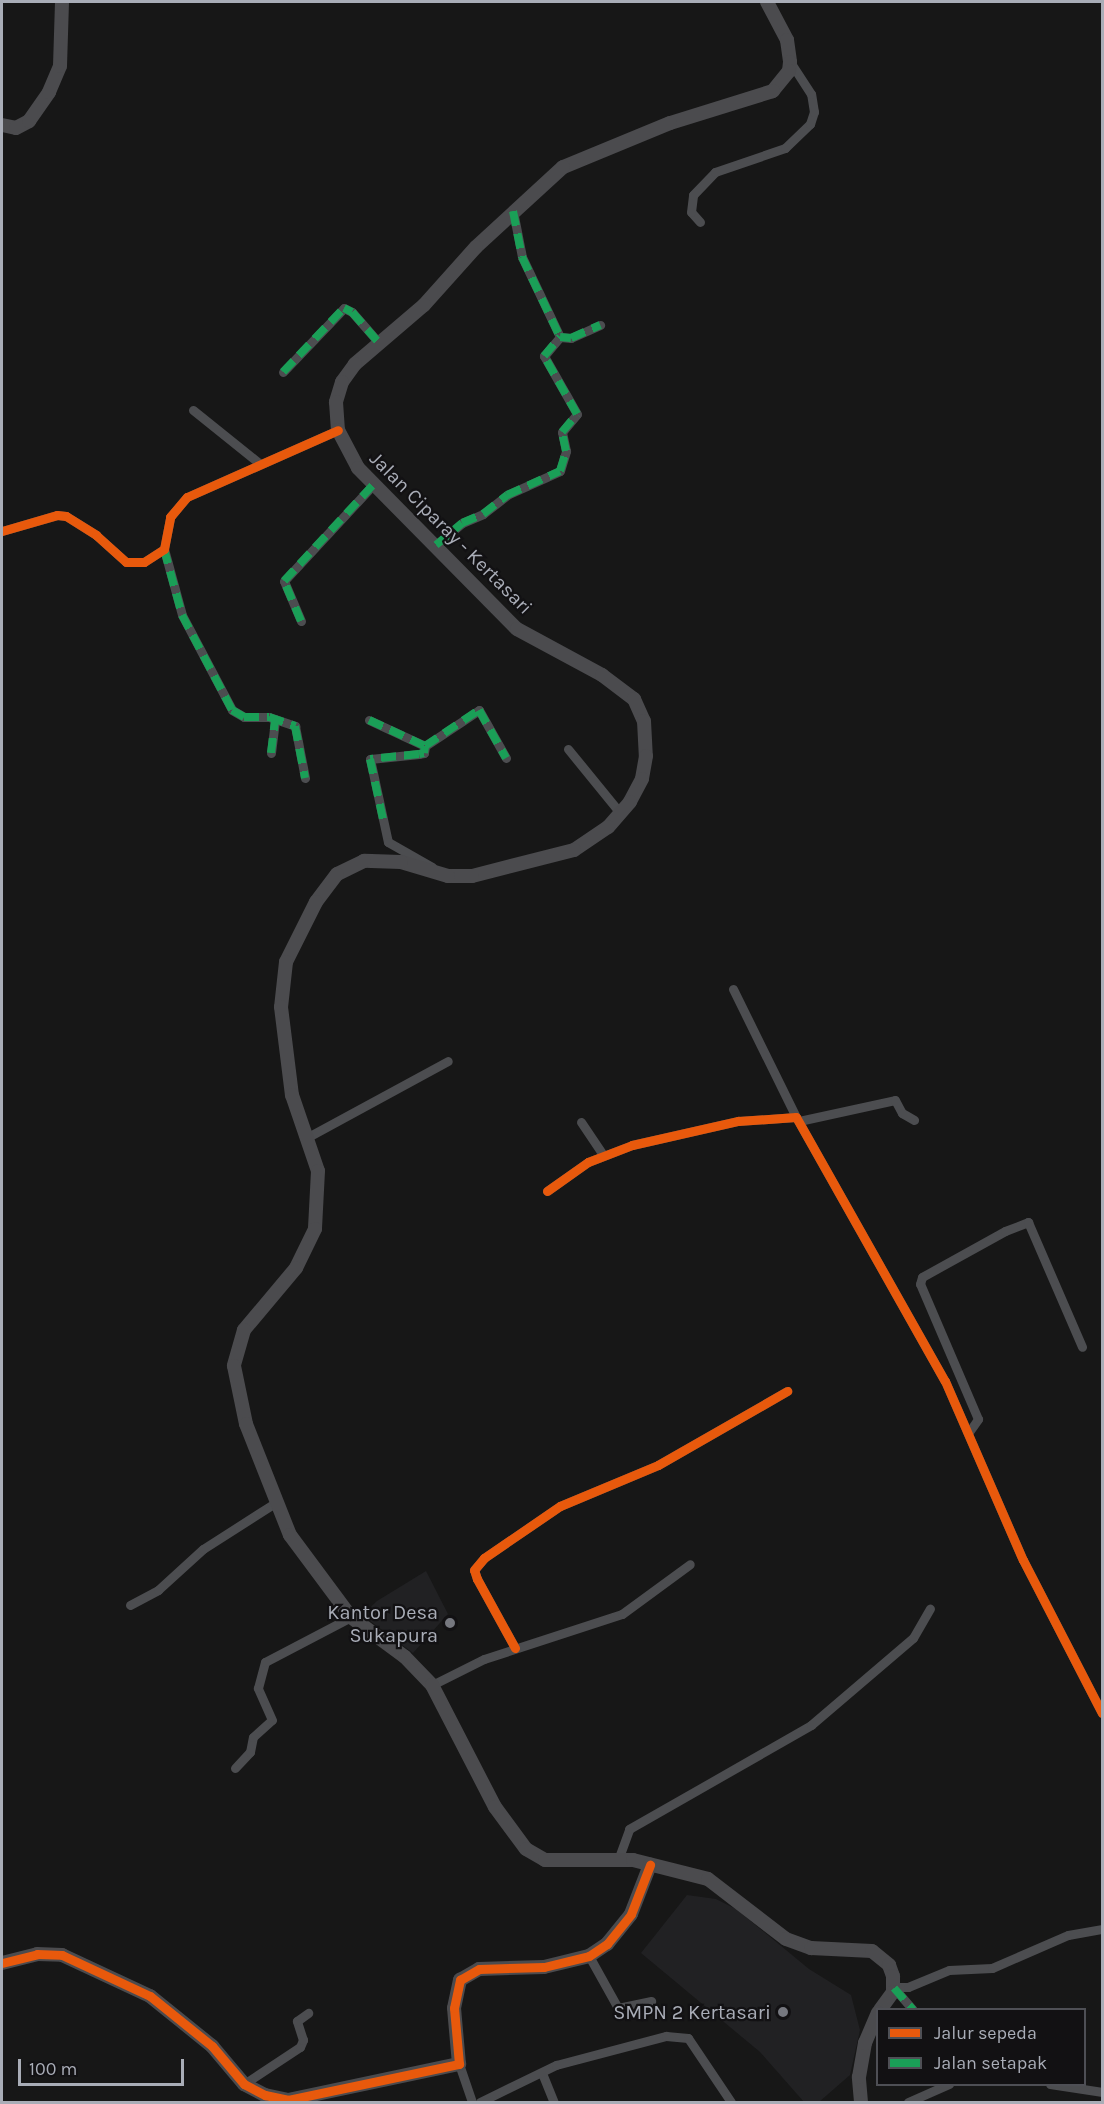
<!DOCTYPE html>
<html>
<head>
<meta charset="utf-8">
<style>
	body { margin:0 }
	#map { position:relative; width:1104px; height:2104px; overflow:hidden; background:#171717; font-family:Karla,sans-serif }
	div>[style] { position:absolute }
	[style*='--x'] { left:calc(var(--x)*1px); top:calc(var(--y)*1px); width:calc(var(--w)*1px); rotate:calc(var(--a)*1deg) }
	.built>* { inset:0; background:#212123 }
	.street>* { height:9px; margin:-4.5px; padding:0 4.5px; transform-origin:4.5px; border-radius:4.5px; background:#4c4d50 }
	.secondary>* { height:14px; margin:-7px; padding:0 7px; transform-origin:7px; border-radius:7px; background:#4b4b4e }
	.quiet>* { height:8px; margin-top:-4px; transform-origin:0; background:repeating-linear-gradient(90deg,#1a9f57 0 15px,transparent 0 23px) }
	.cycleway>* { height:9px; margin:-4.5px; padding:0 4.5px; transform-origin:4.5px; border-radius:4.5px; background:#e8590c }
	.dots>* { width:16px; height:16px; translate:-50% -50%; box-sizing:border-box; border:3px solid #121113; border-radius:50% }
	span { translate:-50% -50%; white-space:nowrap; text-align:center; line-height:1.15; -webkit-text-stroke:4.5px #121113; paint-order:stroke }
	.street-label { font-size:20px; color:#a9adb7 }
	.poi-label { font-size:20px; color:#a9adb7 }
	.right { translate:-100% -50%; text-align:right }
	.frame { position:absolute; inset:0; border:3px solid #a9adb7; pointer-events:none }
	.legend { position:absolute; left:876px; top:2008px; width:210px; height:78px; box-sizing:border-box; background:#121113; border:2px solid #4e4f55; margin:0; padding:8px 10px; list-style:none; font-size:18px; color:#a9adb7 }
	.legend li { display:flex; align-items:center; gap:12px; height:30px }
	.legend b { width:30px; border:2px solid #4e4f55 }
	.scale { position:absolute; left:18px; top:2059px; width:166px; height:27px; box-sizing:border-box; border:3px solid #a9adb7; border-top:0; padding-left:8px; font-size:18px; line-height:21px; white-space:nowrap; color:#a9adb7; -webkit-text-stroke:4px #121113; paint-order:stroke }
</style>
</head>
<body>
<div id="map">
	<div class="built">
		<div style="clip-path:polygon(426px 1571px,448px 1614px,413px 1653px,362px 1615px,377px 1601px)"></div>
		<div style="clip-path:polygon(687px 1895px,716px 1899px,736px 1909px,809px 1969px,851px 1995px,860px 2030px,850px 2075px,819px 2102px,804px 2102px,760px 2052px,641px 1953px)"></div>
	</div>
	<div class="street">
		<div style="--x:513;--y:211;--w:47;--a:78.9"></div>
		<div style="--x:522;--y:257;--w:89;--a:64.6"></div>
		<div style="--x:560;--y:337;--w:11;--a:5"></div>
		<div style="--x:571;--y:338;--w:32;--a:-24"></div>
		<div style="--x:700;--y:222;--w:13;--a:-132"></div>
		<div style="--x:691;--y:212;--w:17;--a:-83"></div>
		<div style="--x:693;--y:195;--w:32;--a:-46"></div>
		<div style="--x:715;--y:172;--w:74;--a:-18.9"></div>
		<div style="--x:785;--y:148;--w:35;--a:-44"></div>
		<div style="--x:810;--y:124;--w:13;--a:-72"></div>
		<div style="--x:814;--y:112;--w:18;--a:-99"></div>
		<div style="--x:811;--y:94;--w:38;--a:-123"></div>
		<div style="--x:283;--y:372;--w:88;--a:-46.4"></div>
		<div style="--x:344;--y:308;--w:9;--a:27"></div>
		<div style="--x:352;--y:312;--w:41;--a:48.9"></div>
		<div style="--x:193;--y:410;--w:85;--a:38.8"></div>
		<div style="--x:2;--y:531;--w:57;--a:-16.2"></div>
		<div style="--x:57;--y:515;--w:9;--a:6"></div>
		<div style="--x:66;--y:516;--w:36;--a:32"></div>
		<div style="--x:96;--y:535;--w:40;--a:42"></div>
		<div style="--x:126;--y:562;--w:18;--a:0"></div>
		<div style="--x:144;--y:562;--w:24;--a:-33"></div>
		<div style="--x:164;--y:549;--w:33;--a:-79"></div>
		<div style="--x:170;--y:517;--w:26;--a:-50"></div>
		<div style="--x:187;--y:497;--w:165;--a:-23.9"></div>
		<div style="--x:436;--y:545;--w:34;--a:-40"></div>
		<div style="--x:462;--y:523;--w:23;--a:-23"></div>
		<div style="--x:483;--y:514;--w:31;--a:-38"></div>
		<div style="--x:507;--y:495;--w:58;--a:-24.4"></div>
		<div style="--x:560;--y:471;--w:21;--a:-73"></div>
		<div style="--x:566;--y:451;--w:19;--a:-102"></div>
		<div style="--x:562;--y:432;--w:23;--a:-50"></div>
		<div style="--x:577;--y:414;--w:67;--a:-119.6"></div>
		<div style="--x:544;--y:356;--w:25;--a:-50"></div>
		<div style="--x:164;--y:549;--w:68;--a:74.7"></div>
		<div style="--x:182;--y:615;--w:107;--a:62.2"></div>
		<div style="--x:232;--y:710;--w:14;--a:30"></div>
		<div style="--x:244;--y:717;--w:25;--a:0"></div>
		<div style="--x:269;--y:717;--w:28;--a:19"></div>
		<div style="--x:295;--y:726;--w:53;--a:79.1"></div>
		<div style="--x:301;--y:621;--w:43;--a:-113"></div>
		<div style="--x:284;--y:581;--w:131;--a:-47.2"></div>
		<div style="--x:369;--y:720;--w:62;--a:24.9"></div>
		<div style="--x:425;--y:746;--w:7;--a:98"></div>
		<div style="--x:424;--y:753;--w:5;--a:169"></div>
		<div style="--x:419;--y:754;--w:49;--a:174.2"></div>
		<div style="--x:370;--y:759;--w:85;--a:77.8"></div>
		<div style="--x:388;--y:842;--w:51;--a:29.6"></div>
		<div style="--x:425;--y:746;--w:65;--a:-33.7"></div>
		<div style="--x:479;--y:710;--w:55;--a:60.6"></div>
		<div style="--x:568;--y:749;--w:84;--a:50.8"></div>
		<div style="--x:271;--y:753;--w:34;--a:-83"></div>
		<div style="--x:733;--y:989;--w:143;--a:63.8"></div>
		<div style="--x:799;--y:1121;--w:98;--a:-12.3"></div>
		<div style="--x:895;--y:1100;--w:15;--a:62"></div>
		<div style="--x:902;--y:1113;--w:14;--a:30"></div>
		<div style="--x:581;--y:1122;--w:40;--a:56"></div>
		<div style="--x:308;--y:1137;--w:159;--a:-28.5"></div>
		<div style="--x:547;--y:1191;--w:50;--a:-35.3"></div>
		<div style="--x:588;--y:1162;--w:47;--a:-21.1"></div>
		<div style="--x:632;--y:1145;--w:109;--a:-12.8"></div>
		<div style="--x:738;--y:1121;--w:58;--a:-3.9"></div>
		<div style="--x:796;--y:1117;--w:303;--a:60.6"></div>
		<div style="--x:945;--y:1381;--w:195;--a:66.5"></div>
		<div style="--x:1023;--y:1560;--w:172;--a:62.7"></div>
		<div style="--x:969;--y:1432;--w:16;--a:-55"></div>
		<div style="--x:978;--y:1419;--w:147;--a:-113.2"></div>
		<div style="--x:920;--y:1284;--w:7;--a:-74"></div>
		<div style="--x:922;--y:1277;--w:95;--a:-29"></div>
		<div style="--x:1005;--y:1231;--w:25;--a:-21"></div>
		<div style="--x:1028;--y:1222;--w:136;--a:66.6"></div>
		<div style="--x:130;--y:1605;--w:32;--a:-28"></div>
		<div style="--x:158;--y:1590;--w:61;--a:-42.3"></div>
		<div style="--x:203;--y:1549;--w:85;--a:-32.6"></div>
		<div style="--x:515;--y:1648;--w:79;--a:-118.8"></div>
		<div style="--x:477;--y:1579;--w:9;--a:-108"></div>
		<div style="--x:474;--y:1570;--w:16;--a:-50"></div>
		<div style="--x:484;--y:1558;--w:92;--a:-34.4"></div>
		<div style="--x:560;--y:1506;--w:106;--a:-22.7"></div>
		<div style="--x:658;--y:1465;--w:149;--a:-29.8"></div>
		<div style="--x:432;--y:1685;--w:58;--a:-26.6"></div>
		<div style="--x:484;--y:1659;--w:145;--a:-18.1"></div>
		<div style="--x:622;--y:1614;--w:84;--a:-36.3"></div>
		<div style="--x:235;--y:1768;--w:22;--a:-47"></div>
		<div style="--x:250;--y:1752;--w:15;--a:-79"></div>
		<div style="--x:253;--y:1737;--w:25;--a:-42"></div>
		<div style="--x:272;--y:1720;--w:35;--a:-114"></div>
		<div style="--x:258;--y:1688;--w:27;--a:-75"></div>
		<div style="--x:265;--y:1662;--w:97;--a:-27.6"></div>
		<div style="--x:618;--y:1860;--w:33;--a:-70"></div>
		<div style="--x:629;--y:1829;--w:210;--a:-29.7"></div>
		<div style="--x:811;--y:1725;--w:134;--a:-40.5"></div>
		<div style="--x:913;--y:1638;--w:34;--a:-60"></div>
		<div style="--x:589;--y:1956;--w:60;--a:60.9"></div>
		<div style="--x:618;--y:2008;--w:34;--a:-12"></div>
		<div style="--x:894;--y:1987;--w:14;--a:0"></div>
		<div style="--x:908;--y:1987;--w:44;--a:-22.5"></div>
		<div style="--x:949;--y:1970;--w:43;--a:-2.7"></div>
		<div style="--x:992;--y:1968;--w:83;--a:-23.5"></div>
		<div style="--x:1068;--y:1935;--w:35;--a:-10"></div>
		<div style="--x:894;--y:1988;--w:29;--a:49"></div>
		<div style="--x:459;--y:2064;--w:40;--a:71.1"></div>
		<div style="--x:542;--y:2073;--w:31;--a:68"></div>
		<div style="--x:244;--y:2084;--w:67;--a:-33.5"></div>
		<div style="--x:300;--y:2047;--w:8;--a:-67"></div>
		<div style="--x:303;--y:2040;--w:20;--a:-108"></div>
		<div style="--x:297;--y:2021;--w:14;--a:-36"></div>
		<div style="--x:1050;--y:2084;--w:53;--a:8.7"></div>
		<div style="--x:480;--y:2102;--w:85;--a:-26"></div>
		<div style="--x:556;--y:2065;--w:114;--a:-14.8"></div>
		<div style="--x:666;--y:2036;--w:22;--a:5"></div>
		<div style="--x:688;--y:2038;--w:77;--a:56.1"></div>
		<div style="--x:908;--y:2102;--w:45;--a:-23.7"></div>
	</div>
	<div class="secondary">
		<div style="--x:767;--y:2;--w:43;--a:62.2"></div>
		<div style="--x:787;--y:40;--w:22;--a:82"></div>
		<div style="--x:790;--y:62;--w:9;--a:96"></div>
		<div style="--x:789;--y:71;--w:26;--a:129"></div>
		<div style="--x:773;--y:91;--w:108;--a:162.7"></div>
		<div style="--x:670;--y:123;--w:116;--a:157.6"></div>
		<div style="--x:563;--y:167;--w:118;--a:137.4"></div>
		<div style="--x:476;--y:247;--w:78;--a:131.9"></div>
		<div style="--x:424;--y:305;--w:91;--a:139.5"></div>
		<div style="--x:355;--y:364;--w:22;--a:126"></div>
		<div style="--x:342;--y:382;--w:21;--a:107"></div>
		<div style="--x:336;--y:402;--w:28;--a:86"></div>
		<div style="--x:338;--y:430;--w:43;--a:62.2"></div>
		<div style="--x:358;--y:468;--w:226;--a:45.4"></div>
		<div style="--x:517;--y:629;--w:97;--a:28.4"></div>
		<div style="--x:602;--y:675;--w:40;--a:37"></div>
		<div style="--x:634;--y:699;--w:24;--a:66"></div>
		<div style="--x:644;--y:721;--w:35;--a:87"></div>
		<div style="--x:646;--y:756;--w:23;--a:100"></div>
		<div style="--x:642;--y:779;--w:26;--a:118"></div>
		<div style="--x:630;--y:802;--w:33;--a:131"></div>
		<div style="--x:608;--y:827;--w:41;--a:145.9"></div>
		<div style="--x:574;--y:850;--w:105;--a:165.7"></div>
		<div style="--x:472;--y:876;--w:24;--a:180"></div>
		<div style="--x:448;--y:876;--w:49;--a:-163.4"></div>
		<div style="--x:401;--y:862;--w:37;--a:-178"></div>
		<div style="--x:364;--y:861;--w:30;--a:154"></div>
		<div style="--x:337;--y:874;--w:35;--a:127"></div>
		<div style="--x:316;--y:902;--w:67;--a:116.6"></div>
		<div style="--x:286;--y:962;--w:45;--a:96.3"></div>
		<div style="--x:281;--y:1007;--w:89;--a:82.9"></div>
		<div style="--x:292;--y:1095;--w:80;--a:71.1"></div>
		<div style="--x:318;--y:1171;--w:58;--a:93"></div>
		<div style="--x:315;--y:1229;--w:43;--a:116"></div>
		<div style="--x:296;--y:1268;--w:81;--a:130"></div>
		<div style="--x:244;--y:1330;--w:37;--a:106"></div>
		<div style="--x:234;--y:1366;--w:59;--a:78.3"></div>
		<div style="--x:246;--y:1424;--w:119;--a:68.4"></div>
		<div style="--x:290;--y:1535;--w:102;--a:53.4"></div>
		<div style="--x:351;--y:1617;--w:67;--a:36.5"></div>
		<div style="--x:405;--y:1657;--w:39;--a:46"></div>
		<div style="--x:432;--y:1685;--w:137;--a:62.7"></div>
		<div style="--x:495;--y:1807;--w:52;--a:53.6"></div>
		<div style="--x:526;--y:1849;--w:22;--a:30"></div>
		<div style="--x:545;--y:1860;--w:88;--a:0"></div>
		<div style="--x:633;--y:1860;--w:77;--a:14.2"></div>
		<div style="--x:708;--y:1879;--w:98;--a:37.6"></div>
		<div style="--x:786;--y:1939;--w:27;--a:20"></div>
		<div style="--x:811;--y:1948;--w:61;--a:2.8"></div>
		<div style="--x:872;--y:1951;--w:22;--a:39"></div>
		<div style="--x:889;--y:1965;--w:12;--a:70"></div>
		<div style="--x:893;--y:1976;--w:16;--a:90"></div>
		<div style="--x:893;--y:1992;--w:22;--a:126"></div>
		<div style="--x:2;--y:125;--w:14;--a:12"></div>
		<div style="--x:16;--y:128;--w:15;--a:-28"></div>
		<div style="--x:29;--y:121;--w:35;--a:-55"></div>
		<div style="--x:49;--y:92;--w:28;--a:-67"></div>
		<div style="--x:60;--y:66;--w:64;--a:-88.2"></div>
		<div style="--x:2;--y:1963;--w:36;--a:-14"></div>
		<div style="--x:37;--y:1954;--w:25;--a:2"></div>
		<div style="--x:62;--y:1955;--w:97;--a:25"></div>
		<div style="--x:150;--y:1996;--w:80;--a:38.9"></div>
		<div style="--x:212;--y:2046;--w:50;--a:49.9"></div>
		<div style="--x:244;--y:2084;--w:24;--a:28"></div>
		<div style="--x:265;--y:2095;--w:24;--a:12"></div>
		<div style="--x:288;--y:2100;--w:175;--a:-11.9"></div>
		<div style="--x:459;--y:2064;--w:56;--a:-95.1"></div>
		<div style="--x:454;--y:2008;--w:29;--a:-78"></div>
		<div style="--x:460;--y:1980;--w:22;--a:-30"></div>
		<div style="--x:479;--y:1969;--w:65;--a:-1.8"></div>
		<div style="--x:544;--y:1967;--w:46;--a:-13.7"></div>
		<div style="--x:589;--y:1956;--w:22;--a:-34"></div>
		<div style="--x:607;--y:1944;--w:38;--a:-51"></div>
		<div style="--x:631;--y:1914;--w:53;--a:-68.8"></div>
		<div style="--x:861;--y:2102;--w:25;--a:-95"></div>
		<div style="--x:859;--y:2077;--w:35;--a:-80"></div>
		<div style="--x:865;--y:2043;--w:33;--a:-67"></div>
	</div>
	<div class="quiet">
		<div style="--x:513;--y:211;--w:47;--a:78.9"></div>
		<div style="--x:522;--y:257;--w:89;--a:64.6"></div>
		<div style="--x:560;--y:337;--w:11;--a:5"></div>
		<div style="--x:571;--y:338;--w:32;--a:-24"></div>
		<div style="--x:283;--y:372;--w:88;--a:-46.4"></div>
		<div style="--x:344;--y:308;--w:9;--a:27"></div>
		<div style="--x:352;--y:312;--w:41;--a:48.9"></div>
		<div style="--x:436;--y:545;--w:34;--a:-40"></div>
		<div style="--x:462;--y:523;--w:23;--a:-23"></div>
		<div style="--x:483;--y:514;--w:31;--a:-38"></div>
		<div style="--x:507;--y:495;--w:58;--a:-24.4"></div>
		<div style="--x:560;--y:471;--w:21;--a:-73"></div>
		<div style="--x:566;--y:451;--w:19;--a:-102"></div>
		<div style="--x:562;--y:432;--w:23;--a:-50"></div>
		<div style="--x:577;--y:414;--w:67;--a:-119.6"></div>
		<div style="--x:544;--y:356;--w:25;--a:-50"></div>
		<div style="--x:164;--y:549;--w:68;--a:74.7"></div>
		<div style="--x:182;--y:615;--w:107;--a:62.2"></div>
		<div style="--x:232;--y:710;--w:14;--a:30"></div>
		<div style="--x:244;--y:717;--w:25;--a:0"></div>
		<div style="--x:269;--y:717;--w:28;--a:19"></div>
		<div style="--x:295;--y:726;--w:53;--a:79.1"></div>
		<div style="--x:301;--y:621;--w:43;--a:-113"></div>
		<div style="--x:284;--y:581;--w:131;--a:-47.2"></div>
		<div style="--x:369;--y:720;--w:62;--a:24.9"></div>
		<div style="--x:425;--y:746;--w:7;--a:98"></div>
		<div style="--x:424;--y:753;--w:5;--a:169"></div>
		<div style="--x:419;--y:754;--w:49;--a:174.2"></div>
		<div style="--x:370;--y:759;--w:66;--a:77.8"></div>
		<div style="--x:425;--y:746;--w:65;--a:-33.7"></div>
		<div style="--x:479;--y:710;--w:55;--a:60.6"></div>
		<div style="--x:271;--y:753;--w:34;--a:-83"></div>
		<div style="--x:894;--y:1988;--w:29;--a:49"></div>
	</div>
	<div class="cycleway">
		<div style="--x:2;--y:531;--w:57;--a:-16.2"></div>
		<div style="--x:57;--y:515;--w:9;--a:6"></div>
		<div style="--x:66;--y:516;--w:36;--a:32"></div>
		<div style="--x:96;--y:535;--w:40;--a:42"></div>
		<div style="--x:126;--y:562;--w:18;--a:0"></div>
		<div style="--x:144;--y:562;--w:24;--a:-33"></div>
		<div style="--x:164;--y:549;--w:33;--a:-79"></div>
		<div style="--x:170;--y:517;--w:26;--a:-50"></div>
		<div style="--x:187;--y:497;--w:165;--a:-23.9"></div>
		<div style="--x:547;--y:1191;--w:50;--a:-35.3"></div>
		<div style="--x:588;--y:1162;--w:47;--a:-21.1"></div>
		<div style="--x:632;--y:1145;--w:109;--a:-12.8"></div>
		<div style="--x:738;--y:1121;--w:58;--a:-3.9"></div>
		<div style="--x:796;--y:1117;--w:303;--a:60.6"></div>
		<div style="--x:945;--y:1381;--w:195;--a:66.5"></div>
		<div style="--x:1023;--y:1560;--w:172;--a:62.7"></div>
		<div style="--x:515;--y:1648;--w:79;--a:-118.8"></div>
		<div style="--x:477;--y:1579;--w:9;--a:-108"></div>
		<div style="--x:474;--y:1570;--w:16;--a:-50"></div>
		<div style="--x:484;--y:1558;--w:92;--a:-34.4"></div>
		<div style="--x:560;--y:1506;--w:106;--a:-22.7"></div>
		<div style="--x:658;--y:1465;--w:149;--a:-29.8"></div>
		<div style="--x:2;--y:1963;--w:36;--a:-14"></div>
		<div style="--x:37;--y:1954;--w:25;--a:2"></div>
		<div style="--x:62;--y:1955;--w:97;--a:25"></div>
		<div style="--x:150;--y:1996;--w:80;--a:38.9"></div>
		<div style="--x:212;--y:2046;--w:50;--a:49.9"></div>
		<div style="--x:244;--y:2084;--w:24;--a:28"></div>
		<div style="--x:265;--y:2095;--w:24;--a:12"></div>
		<div style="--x:288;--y:2100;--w:175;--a:-11.9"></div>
		<div style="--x:459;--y:2064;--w:56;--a:-95.1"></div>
		<div style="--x:454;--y:2008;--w:29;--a:-78"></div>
		<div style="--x:460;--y:1980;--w:22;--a:-30"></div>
		<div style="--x:479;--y:1969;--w:65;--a:-1.8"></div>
		<div style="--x:544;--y:1967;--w:46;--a:-13.7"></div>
		<div style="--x:589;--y:1956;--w:22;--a:-34"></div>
		<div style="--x:607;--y:1944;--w:38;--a:-51"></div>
		<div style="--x:631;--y:1914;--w:53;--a:-68.8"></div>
	</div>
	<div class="dots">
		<div style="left:450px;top:1623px;background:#76787f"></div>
		<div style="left:783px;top:2012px;background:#76787f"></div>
	</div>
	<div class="street-label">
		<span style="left:451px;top:533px;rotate:45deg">Jalan Ciparay - Kertasari</span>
	</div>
	<div class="poi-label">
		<span class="right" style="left:438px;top:1624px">Kantor Desa<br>Sukapura</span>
		<span class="right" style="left:771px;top:2012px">SMPN 2 Kertasari</span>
	</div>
	<div class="frame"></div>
	<ul class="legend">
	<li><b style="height:8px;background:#e8590c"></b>Jalur sepeda</li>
	<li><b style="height:8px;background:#1a9f57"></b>Jalan setapak</li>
	</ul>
	<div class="scale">100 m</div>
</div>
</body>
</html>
